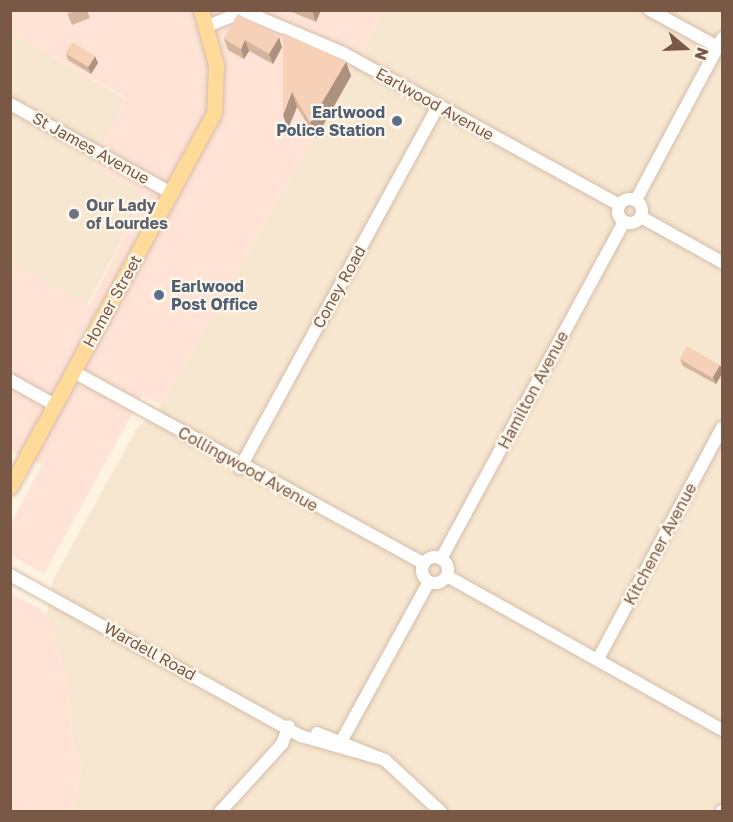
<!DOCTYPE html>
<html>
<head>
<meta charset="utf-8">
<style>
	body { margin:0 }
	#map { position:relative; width:733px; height:822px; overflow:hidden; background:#fff4e2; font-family:"Golos Text",sans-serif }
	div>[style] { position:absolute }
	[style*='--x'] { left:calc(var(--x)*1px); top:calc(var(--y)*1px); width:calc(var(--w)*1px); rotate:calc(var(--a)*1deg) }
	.residential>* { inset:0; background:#f7e6d0 }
	.commercial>* { inset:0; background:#ffe3d6 }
	.roads { filter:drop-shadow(0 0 2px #d3bdaa) drop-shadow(0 0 2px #d3bdaa) }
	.minor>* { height:12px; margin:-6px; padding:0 6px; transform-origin:6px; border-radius:6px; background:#fff }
	.minor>.ring { margin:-6px; padding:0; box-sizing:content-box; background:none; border:12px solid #fff; border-radius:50% }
	.major>* { height:15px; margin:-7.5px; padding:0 7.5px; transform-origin:7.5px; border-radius:7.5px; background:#ffda99 }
	.wall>* { inset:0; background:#d4b49d }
	.shaded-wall>* { inset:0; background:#ad9280 }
	.building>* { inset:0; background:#f7d1b7; transform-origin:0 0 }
	.dots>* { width:16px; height:16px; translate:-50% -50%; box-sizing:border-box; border:3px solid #fff7eb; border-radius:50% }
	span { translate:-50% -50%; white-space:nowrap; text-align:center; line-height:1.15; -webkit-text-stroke:4.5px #fff7eb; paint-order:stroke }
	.street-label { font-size:16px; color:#795946 }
	.service-label { font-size:16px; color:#4e5e75; font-weight:700 }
	.right { translate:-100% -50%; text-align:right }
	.left { translate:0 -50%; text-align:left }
	.worship-label { font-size:16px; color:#5b616d; font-weight:700 }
	.frame { position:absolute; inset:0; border:12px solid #795946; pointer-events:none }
	.north { position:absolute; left:655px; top:18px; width:60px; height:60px; -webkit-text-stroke:4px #fff7eb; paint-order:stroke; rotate:109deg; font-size:16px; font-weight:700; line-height:24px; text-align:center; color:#795946 }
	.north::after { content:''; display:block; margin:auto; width:21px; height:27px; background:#795946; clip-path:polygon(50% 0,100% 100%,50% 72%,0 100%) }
</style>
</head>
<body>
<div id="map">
	<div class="residential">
		<div style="clip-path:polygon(385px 11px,722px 11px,722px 811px,78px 811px,75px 798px,83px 764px,73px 744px,69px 688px,47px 613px,53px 580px,137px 428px,162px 405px)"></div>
		<div style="clip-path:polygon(11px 32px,124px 98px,93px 166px,139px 191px,142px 201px,11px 450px)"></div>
	</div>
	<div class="commercial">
		<div style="clip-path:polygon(11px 11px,385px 11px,162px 405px,142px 396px,44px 574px,11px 556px,11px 524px,42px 465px,11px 451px,11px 278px,17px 267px,89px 306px,142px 201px,139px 191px,93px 166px,124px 97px,11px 32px)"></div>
		<div style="clip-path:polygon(11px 593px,47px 613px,69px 688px,73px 744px,83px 764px,75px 798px,78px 811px,11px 811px)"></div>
	</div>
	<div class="roads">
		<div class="minor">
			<div style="--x:650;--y:10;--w:77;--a:28.6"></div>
			<div style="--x:246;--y:12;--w:105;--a:22.9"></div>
			<div style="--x:343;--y:53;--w:315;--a:28.8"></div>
			<div style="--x:207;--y:26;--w:44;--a:-21.3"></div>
			<div style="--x:10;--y:104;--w:184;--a:28.9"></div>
			<div class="ring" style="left:618px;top:199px;width:12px;height:12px"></div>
			<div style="--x:636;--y:200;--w:183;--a:-61.9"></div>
			<div style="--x:641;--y:217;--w:93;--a:29.1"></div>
			<div style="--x:74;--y:372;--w:398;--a:28.7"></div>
			<div style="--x:10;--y:380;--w:51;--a:29.1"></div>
			<div style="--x:240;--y:468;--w:413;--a:-61.3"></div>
			<div class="ring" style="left:422px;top:557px;width:14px;height:14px"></div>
			<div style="--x:441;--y:559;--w:383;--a:-61.5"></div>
			<div style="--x:10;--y:575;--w:333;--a:29"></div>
			<div style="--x:301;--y:736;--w:87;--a:15.9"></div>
			<div style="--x:447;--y:576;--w:315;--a:29.2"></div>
			<div style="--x:598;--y:659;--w:262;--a:-61.8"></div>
			<div style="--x:317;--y:733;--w:73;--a:21.7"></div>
			<div style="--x:385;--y:760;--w:76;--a:42.9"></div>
			<div style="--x:342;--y:740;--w:180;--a:-61.2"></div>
			<div style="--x:220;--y:812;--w:92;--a:-47.6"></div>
			<div style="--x:282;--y:744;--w:19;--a:-69"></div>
			<div style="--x:722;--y:812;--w:1;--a:-90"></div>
		</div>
		<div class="major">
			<div style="--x:10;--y:487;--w:426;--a:-61.4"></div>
			<div style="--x:214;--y:113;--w:48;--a:-87.6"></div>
			<div style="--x:216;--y:65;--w:57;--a:-105.3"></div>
		</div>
	</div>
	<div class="wall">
		<div style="clip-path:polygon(66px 10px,87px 10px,90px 18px,72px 25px)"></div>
		<div style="clip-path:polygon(287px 10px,321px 10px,316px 22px)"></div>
		<div style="clip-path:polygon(238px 14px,282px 47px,273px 64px,249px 51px,244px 59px,228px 50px,224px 39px)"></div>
		<div style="clip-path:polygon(283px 33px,346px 62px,351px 76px,316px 138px,297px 107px,288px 129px)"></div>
		<div style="clip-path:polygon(66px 53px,98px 63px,91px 74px,68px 60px)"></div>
		<div style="clip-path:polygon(680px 359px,720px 365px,723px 372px,716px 384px,683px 366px)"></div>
	</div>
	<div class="shaded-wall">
		<div style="clip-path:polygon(312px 10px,321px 10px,316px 22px)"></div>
		<div style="clip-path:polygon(279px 37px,282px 47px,273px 64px,269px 54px)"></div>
		<div style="clip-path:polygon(245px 40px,249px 51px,244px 59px,241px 49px)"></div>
		<div style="clip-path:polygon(95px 56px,98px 63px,91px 74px,88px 67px)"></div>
		<div style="clip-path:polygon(346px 62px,351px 76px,316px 138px,310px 123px)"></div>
		<div style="clip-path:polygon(292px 92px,297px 107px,288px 129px,283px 115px)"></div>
		<div style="clip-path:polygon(720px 365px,723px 372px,716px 384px,713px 377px)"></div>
	</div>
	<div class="building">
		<div style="clip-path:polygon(67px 10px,77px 10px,68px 14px)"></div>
		<div style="clip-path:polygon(238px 14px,279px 37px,269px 54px,245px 40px,241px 49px,224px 39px)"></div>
		<div style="clip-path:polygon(283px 33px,346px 62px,310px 123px,292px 92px,283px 115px)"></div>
		<div style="left:72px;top:42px;width:27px;height:13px;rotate:31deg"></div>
		<div style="left:687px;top:346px;width:38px;height:15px;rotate:30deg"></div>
	</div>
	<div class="dots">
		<div style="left:397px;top:121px;background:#5c6f8a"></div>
		<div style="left:74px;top:214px;background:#6b7280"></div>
		<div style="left:159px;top:295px;background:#5c6f8a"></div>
	</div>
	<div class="street-label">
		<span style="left:435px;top:104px;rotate:29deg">Earlwood Avenue</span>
		<span style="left:91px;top:148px;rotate:29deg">St James Avenue</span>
		<span style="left:339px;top:287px;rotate:-61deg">Coney Road</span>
		<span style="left:112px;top:301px;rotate:-61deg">Homer Street</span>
		<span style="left:533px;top:390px;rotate:-62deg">Hamilton Avenue</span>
		<span style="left:248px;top:469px;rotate:29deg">Collingwood Avenue</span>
		<span style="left:660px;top:544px;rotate:-62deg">Kitchener Avenue</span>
		<span style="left:150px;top:651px;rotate:29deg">Wardell Road</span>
	</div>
	<div class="service-label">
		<span class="right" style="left:385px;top:121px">Earlwood<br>Police Station</span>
		<span class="left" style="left:171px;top:295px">Earlwood<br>Post Office</span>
	</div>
	<div class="worship-label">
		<span class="left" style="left:86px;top:214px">Our Lady<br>of Lourdes</span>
	</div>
	<div class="frame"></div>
	<div class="north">N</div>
</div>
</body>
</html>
